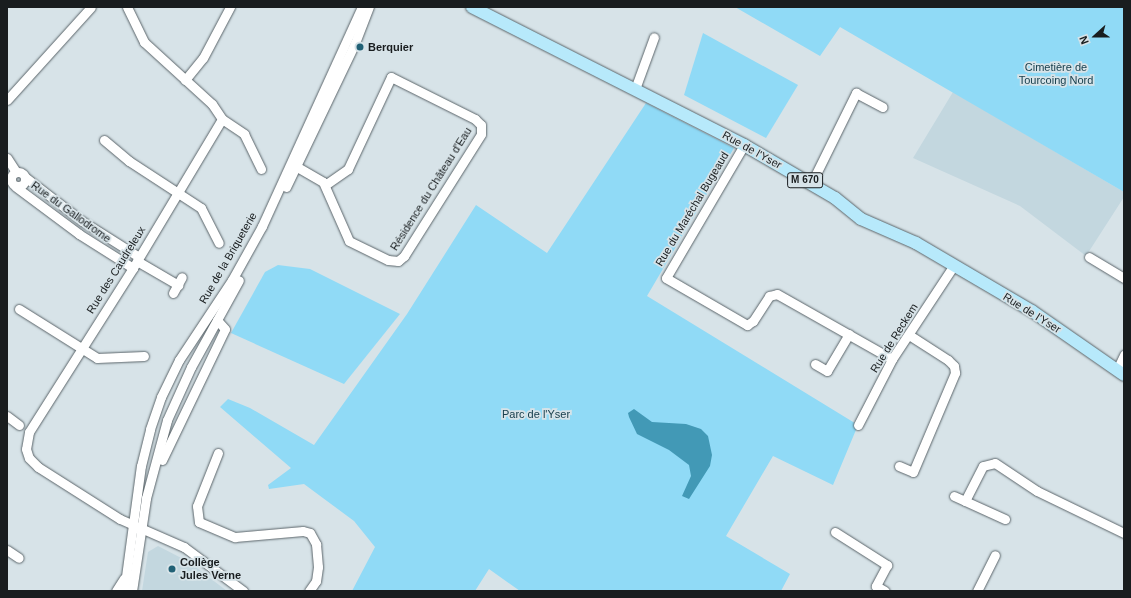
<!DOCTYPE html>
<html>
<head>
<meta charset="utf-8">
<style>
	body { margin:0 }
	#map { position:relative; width:1131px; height:598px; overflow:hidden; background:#d7e3e8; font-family:Arial,sans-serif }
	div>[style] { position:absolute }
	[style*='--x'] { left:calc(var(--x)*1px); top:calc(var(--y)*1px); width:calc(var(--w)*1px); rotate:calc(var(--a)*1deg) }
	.built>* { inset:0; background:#c3d7df }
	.green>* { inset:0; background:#90daf6 }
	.water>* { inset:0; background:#4299b6 }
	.roads { filter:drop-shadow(0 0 1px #5b656a) drop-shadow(0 0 1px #5b656a) }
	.minor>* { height:9px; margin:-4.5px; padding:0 4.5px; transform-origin:4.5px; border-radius:4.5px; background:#fff }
	.minor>.ring { margin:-4.5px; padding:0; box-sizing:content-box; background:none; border:9px solid #fff; border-radius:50% }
	.major>* { height:12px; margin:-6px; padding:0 6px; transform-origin:6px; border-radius:6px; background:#b7e9fb }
	.dots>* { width:11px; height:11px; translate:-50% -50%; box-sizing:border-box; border:2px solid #d7e3e8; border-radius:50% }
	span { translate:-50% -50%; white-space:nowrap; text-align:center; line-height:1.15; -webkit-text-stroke:3.5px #d7e3e8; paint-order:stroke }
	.shield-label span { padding:1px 3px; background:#d7e3e8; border:1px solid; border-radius:3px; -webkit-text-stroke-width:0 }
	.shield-label { font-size:10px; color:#191d1f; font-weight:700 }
	.poi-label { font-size:11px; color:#191d1f; font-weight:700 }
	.left { translate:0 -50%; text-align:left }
	.park-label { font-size:11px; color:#19404e }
	.street-label { font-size:11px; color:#191d1f }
	.frame { position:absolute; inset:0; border:8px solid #191d1f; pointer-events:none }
	.north { position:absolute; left:1075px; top:16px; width:40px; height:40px; -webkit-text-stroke:3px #d7e3e8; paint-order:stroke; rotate:249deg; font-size:11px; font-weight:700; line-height:16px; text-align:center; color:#191d1f }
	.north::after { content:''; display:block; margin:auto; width:14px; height:18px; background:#191d1f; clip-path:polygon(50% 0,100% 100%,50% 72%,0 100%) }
</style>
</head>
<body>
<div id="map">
	<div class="built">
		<div style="clip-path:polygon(953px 92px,1124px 192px,1124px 197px,1086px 256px,1020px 206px,913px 158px)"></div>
		<div style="clip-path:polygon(158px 546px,189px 562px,227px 591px,142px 591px,148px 552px)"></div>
	</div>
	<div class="green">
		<div style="clip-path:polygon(735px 7px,1124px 7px,1124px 192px,840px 27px,820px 56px)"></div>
		<div style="clip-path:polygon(703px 33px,798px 85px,766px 138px,684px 95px)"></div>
		<div style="clip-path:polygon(646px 103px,734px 148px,647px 296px,858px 425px,833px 485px,773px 456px,726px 536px,790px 574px,781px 591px,520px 591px,489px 569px,475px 591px,352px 591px,375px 547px,354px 521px,304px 484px,269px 489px,268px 485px,291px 468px,220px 407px,228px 399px,250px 408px,314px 445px,407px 314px,476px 205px,547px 253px)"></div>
		<div style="clip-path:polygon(278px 265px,310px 269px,400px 314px,344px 384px,231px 333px,265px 272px)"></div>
	</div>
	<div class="water">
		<div style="clip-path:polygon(634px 409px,652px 422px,686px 424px,701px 429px,708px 436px,712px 455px,710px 466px,689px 499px,682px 496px,691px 476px,689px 465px,669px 450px,637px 434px,629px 417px,628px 413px)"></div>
	</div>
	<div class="roads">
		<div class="minor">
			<div style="--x:127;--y:7;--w:39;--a:64"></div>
			<div style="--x:144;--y:42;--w:92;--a:42.4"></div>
			<div style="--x:212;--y:104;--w:18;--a:56"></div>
			<div style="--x:222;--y:119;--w:174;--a:120.9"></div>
			<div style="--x:133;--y:268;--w:194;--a:122.4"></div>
			<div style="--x:29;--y:432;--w:17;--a:100"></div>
			<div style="--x:26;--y:449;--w:9;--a:72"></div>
			<div style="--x:29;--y:458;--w:13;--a:45"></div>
			<div style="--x:38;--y:467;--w:97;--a:32.4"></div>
			<div style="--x:120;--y:519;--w:70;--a:23.6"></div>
			<div style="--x:184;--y:547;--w:74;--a:36.7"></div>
			<div style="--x:185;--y:80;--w:28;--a:-51"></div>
			<div style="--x:203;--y:58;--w:58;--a:-62.1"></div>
			<div style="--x:635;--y:89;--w:55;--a:-69.9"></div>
			<div style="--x:7;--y:100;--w:125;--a:-47.9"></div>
			<div style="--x:222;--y:119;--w:27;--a:34"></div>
			<div style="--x:244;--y:134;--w:39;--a:64"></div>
			<div style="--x:104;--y:140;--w:33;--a:40"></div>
			<div style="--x:129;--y:161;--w:86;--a:33.1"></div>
			<div style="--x:201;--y:208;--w:39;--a:63"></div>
			<div style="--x:744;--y:145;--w:154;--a:120.4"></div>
			<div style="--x:666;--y:278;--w:94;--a:30.1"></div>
			<div style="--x:747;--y:325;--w:7;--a:-34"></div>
			<div style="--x:753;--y:321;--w:30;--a:-57"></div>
			<div style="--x:769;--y:296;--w:8;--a:-14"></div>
			<div style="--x:777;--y:294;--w:132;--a:29.5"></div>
			<div style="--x:7;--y:158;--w:17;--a:57"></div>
			<div style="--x:292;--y:164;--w:36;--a:30"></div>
			<div style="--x:323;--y:182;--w:64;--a:66.2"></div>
			<div style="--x:349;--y:241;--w:43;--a:26"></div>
			<div style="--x:388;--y:260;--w:10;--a:6"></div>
			<div style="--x:398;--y:261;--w:8;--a:-40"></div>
			<div style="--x:404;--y:256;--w:144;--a:-57.7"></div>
			<div style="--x:481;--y:134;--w:9;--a:-90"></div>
			<div style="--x:481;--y:125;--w:8;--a:-135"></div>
			<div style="--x:475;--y:119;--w:94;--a:-153.4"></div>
			<div style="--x:391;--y:77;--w:102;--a:115.1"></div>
			<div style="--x:348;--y:169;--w:28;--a:145"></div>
			<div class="ring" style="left:11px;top:172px;width:5px;height:5px"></div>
			<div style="--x:25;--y:177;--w:72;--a:37.7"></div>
			<div style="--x:82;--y:221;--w:67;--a:32.3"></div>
			<div style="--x:811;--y:184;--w:102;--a:-63.7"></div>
			<div style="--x:856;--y:93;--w:30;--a:28"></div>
			<div style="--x:16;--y:187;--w:79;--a:36.7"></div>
			<div style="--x:79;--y:234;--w:64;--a:32.2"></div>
			<div style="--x:286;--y:187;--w:160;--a:-64.4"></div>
			<div style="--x:355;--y:43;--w:39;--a:-69"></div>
			<div style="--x:1089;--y:257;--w:41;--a:31"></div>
			<div style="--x:137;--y:261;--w:48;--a:30.3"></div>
			<div style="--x:173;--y:293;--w:18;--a:-61"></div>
			<div style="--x:19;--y:309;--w:92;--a:32.1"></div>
			<div style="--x:97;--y:358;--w:47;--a:-2.4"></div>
			<div style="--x:815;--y:364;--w:14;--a:30"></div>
			<div style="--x:827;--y:371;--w:43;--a:-59.3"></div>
			<div style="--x:1117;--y:370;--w:17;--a:-65"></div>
			<div style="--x:7;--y:416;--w:15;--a:37"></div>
			<div style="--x:858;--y:425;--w:74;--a:-62.7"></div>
			<div style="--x:892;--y:359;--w:113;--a:-56.6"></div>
			<div style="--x:218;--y:453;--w:57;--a:111.6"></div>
			<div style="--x:197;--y:506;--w:16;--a:83"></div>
			<div style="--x:199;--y:522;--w:39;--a:23"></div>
			<div style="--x:235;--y:537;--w:68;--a:-5"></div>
			<div style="--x:303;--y:531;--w:7;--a:16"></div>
			<div style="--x:310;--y:533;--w:13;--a:61"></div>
			<div style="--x:316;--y:544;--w:23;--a:85"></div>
			<div style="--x:318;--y:567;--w:14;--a:98"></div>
			<div style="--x:316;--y:581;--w:12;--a:125"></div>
			<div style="--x:162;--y:460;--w:145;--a:-64.3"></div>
			<div style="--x:225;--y:329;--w:12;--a:-132"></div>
			<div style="--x:899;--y:466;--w:15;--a:23"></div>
			<div style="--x:913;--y:472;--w:108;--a:-67"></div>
			<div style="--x:955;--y:373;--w:7;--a:-98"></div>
			<div style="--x:954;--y:366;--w:8;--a:-135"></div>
			<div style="--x:948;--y:360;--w:46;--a:-147.3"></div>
			<div style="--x:954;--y:496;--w:56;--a:24.3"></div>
			<div style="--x:965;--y:501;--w:39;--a:-63"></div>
			<div style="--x:983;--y:466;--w:12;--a:-14"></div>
			<div style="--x:995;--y:463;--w:50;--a:33.7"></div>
			<div style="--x:1037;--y:491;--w:97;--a:25.8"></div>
			<div style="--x:835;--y:532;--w:62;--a:32.4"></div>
			<div style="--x:887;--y:565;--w:24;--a:118"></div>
			<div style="--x:876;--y:586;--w:10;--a:29"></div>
			<div style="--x:7;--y:550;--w:14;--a:34"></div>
			<div style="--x:116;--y:591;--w:15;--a:-58"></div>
			<div style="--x:124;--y:591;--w:126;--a:-82.3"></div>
			<div style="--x:141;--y:466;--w:38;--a:-76"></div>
			<div style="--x:150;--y:429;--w:34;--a:-71"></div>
			<div style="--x:161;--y:397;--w:41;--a:-64.1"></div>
			<div style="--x:179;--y:360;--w:96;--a:-56.5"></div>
			<div style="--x:232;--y:280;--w:62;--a:-60.9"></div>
			<div style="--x:262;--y:226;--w:241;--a:-65.5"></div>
			<div style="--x:132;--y:591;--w:94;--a:-81.4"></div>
			<div style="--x:146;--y:498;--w:81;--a:-74.9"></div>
			<div style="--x:167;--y:420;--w:58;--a:-65.6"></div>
			<div style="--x:191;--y:367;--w:99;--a:-61.1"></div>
			<div style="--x:977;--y:591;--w:40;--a:-63.4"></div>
		</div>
		<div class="major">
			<div style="--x:472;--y:7;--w:305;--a:26.9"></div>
			<div style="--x:744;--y:145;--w:105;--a:30.2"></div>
			<div style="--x:835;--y:198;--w:33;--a:39"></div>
			<div style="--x:861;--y:219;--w:60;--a:23.6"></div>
			<div style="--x:916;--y:243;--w:134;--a:30.4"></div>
			<div style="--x:1032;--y:311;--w:112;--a:34.8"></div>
		</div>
	</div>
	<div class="dots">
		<div style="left:360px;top:47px;background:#216176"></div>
		<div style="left:172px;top:569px;background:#216176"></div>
	</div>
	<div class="shield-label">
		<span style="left:805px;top:180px">M 670</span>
	</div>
	<div class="poi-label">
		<span class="left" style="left:368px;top:47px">Berquier</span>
		<span class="left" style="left:180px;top:569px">Collège<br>Jules Verne</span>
	</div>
	<div class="park-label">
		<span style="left:1056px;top:74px">Cimetière de<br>Tourcoing Nord</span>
		<span style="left:536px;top:414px">Parc de l'Yser</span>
	</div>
	<div class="street-label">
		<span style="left:752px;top:150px;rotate:29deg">Rue de l'Yser</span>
		<span style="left:431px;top:189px;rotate:-58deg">Résidence du Château d'Eau</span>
		<span style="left:692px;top:209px;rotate:-59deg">Rue du Maréchal Bugeaud</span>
		<span style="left:71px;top:212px;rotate:36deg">Rue du Gallodrome</span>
		<span style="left:228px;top:258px;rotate:-60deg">Rue de la Briqueterie</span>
		<span style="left:116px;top:270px;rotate:-58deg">Rue des Caudreleux</span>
		<span style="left:1032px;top:313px;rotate:32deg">Rue de l'Yser</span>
		<span style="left:894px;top:338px;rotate:-58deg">Rue de Reckem</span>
	</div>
	<div class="frame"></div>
	<div class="north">N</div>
</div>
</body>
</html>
